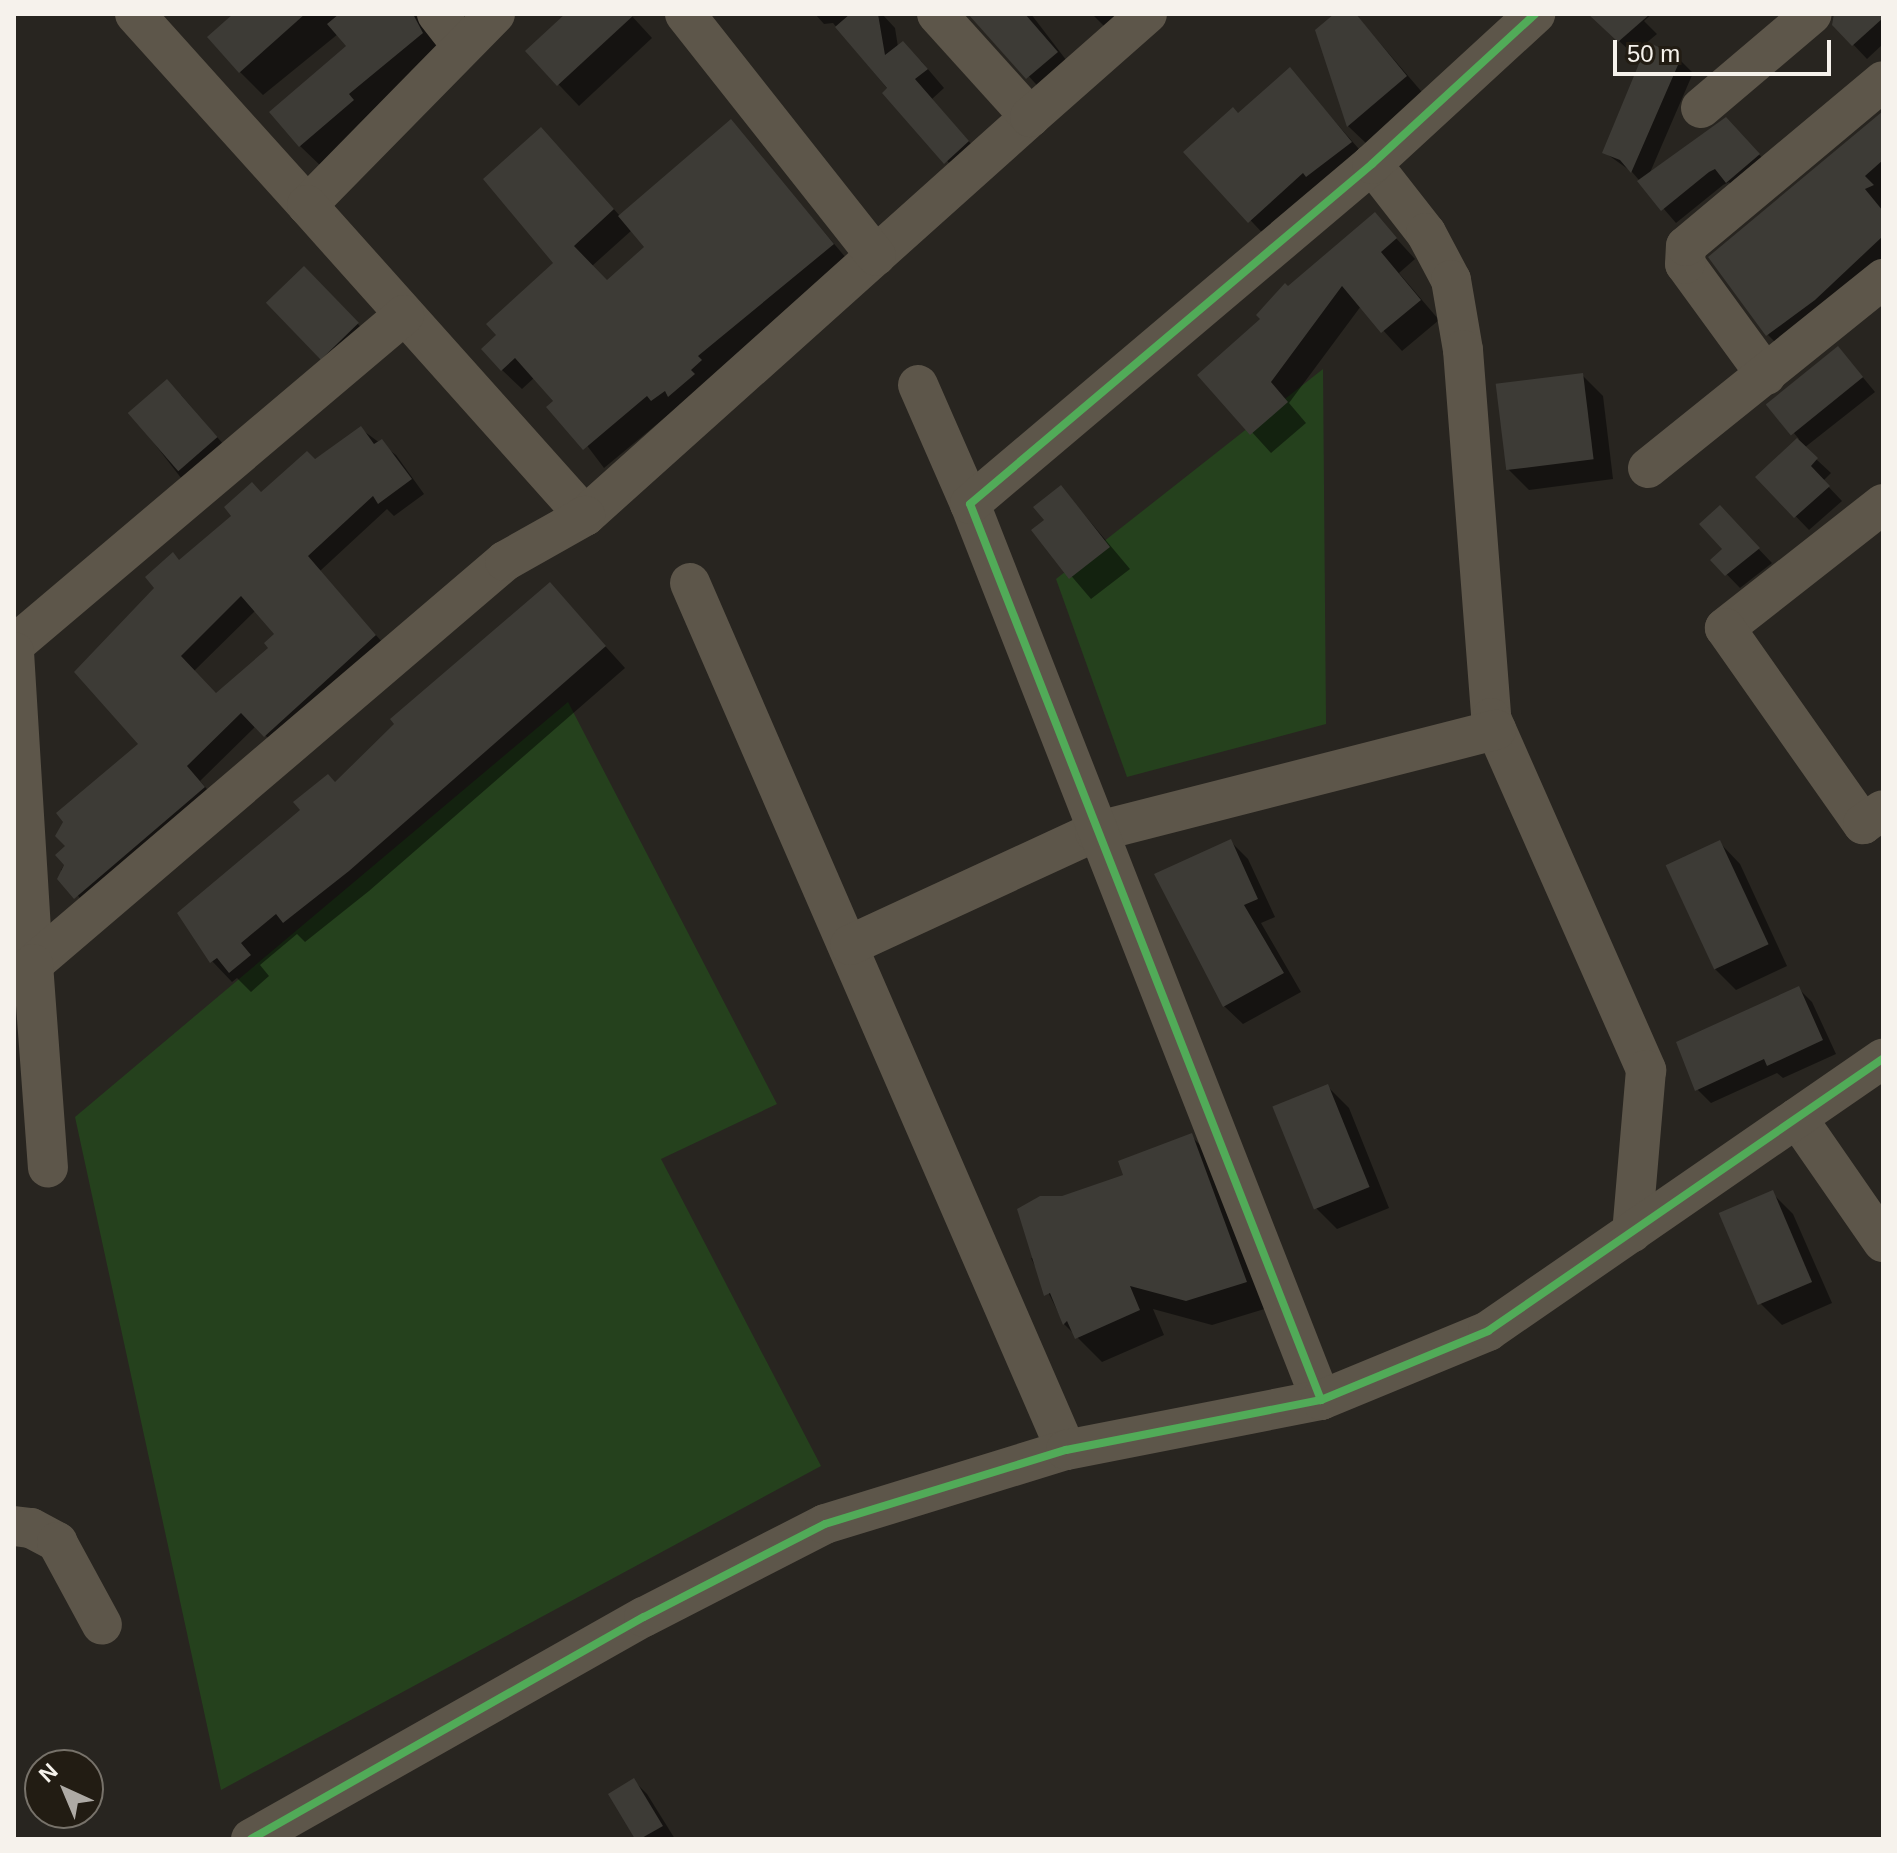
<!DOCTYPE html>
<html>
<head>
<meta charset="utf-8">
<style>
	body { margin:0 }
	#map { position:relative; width:1897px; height:1853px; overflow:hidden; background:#282520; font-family:Arial,sans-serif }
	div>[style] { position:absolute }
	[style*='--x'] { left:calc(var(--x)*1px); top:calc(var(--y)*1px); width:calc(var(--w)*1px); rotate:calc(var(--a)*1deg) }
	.green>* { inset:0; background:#25411d }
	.shadow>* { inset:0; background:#0007 }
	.building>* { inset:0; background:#3d3b36; transform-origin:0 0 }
	.minor>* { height:40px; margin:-20px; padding:0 20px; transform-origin:20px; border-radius:20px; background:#5d564a }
	.cycleway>* { height:8px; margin:-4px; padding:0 4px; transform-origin:4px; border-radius:4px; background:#51ab58 }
	span { translate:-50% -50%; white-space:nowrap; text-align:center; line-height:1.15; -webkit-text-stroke:8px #221c13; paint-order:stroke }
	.frame { position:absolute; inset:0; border:16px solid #f6f2ec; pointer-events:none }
	.north { position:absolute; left:24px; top:1749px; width:80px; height:80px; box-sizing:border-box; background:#221c13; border:2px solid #77726a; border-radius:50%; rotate:316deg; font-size:22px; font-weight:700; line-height:32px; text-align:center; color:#f6f2ec }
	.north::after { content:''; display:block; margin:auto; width:28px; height:36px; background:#aeaaa5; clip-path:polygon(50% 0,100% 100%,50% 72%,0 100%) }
	.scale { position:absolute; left:1613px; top:40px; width:218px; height:36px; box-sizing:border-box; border:4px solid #f6f2ec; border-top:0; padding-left:10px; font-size:24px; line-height:28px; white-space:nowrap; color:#f6f2ec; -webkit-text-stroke:6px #221c13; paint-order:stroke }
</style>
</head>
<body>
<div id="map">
	<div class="green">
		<div style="clip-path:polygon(1323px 369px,1326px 724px,1127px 777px,1056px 579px)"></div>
		<div style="clip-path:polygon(568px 702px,777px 1104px,661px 1159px,821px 1466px,221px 1790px,75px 1117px)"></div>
	</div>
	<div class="shadow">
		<div style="clip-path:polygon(236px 14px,415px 14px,445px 57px,324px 169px,300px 146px,348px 46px,338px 34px,263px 95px,240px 72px)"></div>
		<div style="clip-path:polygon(568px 14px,630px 14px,652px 38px,579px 106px,527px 51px)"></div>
		<div style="clip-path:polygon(815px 14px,882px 14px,895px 28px,898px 47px,921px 61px,944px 88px,932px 99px,985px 160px,963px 180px,833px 23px,824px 24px)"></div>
		<div style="clip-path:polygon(972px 14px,1031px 14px,1073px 69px,1045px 94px)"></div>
		<div style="clip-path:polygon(1092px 14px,1163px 14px,1126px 48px)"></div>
		<div style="clip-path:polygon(1338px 14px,1355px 14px,1427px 98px,1369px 146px,1348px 126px)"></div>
		<div style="clip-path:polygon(1590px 14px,1652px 14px,1644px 21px,1657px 34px,1633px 54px)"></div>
		<div style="clip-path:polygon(1836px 14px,1883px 14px,1883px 44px,1867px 59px,1834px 24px)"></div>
		<div style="clip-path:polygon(1680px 60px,1693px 73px,1649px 175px,1740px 133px,1772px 169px,1741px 195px,1729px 182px,1723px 185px,1676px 223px,1632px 172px,1604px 152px)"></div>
		<div style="clip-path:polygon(1290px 70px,1372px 164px,1271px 242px,1186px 152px,1239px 116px)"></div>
		<div style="clip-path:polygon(1883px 114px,1883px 264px,1781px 348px,1768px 335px)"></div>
		<div style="clip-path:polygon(evenodd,731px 122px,852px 265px,672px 419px,668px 415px,604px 468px,535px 377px,522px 389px,502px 370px,499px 335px,556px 264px,560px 149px,620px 216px,731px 122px,632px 230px,647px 247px,608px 283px,592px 266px,632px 230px)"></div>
		<div style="clip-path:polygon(1375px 215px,1415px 259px,1399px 273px,1439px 320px,1402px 351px,1361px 306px,1289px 403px,1306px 423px,1271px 453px,1200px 375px,1263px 320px,1288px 288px)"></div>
		<div style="clip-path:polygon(325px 290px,378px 345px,340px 377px,319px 356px)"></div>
		<div style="clip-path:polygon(1851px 363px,1875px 392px,1804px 448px,1831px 473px,1823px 481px,1842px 501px,1809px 530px,1758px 477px,1799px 439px,1793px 432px)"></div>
		<div style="clip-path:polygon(1582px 375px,1603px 396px,1613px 479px,1529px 490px,1508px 469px)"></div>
		<div style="clip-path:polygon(181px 395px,230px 452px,188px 487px,130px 412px)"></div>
		<div style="clip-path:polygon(evenodd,361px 429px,396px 455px,424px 494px,394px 516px,387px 509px,320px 571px,389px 650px,279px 749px,256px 726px,200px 781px,218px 802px,89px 912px,61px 870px,141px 744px,180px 562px,262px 494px,361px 429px,256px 610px,277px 634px,271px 648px,216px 695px,194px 671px,256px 610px)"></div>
		<div style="clip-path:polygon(1061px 487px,1130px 569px,1091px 599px,1033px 531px,1047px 521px)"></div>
		<div style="clip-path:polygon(1733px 522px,1772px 563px,1740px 588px,1713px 560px,1725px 550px)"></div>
		<div style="clip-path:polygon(550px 585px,625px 668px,369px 891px,305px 942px,297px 934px,260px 965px,269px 976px,251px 992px,237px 978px,232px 982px,212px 961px,335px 784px)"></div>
		<div style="clip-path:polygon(1230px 841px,1248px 859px,1275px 917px,1261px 923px,1301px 992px,1243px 1024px,1224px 1006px,1157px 875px)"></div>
		<div style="clip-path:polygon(1720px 843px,1740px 864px,1787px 966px,1736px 990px,1715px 969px,1668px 866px)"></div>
		<div style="clip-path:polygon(1799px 989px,1812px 1002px,1836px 1054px,1783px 1078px,1777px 1073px,1711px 1103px,1697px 1089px)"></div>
		<div style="clip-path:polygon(1328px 1087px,1349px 1108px,1389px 1208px,1337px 1229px,1316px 1208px)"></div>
		<div style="clip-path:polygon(1191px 1136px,1216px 1161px,1271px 1307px,1212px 1325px,1153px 1309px,1164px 1335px,1102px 1362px,1064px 1324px,1031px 1258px,1038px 1259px,1062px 1198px,1126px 1176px)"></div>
		<div style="clip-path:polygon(1772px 1193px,1793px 1214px,1832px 1303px,1782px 1325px,1761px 1304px)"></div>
		<div style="clip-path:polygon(634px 1781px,647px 1794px,675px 1839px,637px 1839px)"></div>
	</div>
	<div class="building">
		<div style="clip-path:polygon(233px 14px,305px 14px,239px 73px,207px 37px)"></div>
		<div style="clip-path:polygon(339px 14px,413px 14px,423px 33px,349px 94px,354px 100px,299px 147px,269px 112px,346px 46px,327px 24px)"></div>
		<div style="clip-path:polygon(565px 14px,635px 14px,557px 86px,525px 51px)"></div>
		<div style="clip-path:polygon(850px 14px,878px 14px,885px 55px,903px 41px,928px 69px,915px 79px,969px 141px,944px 164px,882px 93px,887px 88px,835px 27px)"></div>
		<div style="clip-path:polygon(968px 14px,1025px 14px,1058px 52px,1026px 79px)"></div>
		<div style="clip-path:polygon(1334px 14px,1356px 14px,1407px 76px,1347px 127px,1315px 30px)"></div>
		<div style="clip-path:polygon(1588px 14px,1650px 14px,1618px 42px)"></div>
		<div style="clip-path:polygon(1834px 14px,1883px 14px,1883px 18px,1852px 46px,1832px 25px)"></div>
		<div style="clip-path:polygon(1648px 42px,1681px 58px,1631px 173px,1620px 160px,1602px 153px)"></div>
		<div style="clip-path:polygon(1290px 67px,1352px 142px,1306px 177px,1303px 173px,1248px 223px,1183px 152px,1233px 107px,1238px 113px)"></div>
		<div style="clip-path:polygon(1883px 111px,1883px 160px,1865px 176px,1874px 185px,1865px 189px,1883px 211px,1883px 236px,1815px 300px,1766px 336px,1708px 257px)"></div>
		<div style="clip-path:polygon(1726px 117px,1760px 154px,1726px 183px,1715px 169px,1709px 172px,1661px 211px,1637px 181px)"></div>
		<div style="clip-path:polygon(731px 119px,834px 244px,698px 356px,702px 360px,691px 370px,695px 374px,668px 397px,665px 391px,651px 401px,647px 396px,583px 450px,546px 407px,553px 401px,515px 358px,501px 371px,481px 349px,496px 335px,486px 324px,553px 263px,483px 179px,541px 127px,614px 209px,574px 246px,607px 280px,644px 247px,618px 216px)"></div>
		<div style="clip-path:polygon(1375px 212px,1397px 238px,1381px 252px,1421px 300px,1381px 333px,1342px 286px,1271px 382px,1288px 402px,1250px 435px,1197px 375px,1260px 319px,1256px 315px,1285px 283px,1288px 286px)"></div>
		<div style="left:304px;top:266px;width:79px;height:53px;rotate:46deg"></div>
		<div style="left:1838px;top:346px;width:40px;height:93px;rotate:51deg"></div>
		<div style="left:1583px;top:373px;width:87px;height:88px;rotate:83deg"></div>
		<div style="left:167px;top:379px;width:77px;height:52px;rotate:49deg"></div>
		<div style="clip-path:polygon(evenodd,361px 426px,374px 444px,382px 439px,412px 479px,378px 504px,373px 496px,308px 556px,376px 635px,264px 737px,241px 713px,187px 766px,205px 787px,74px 899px,57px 879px,64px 865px,55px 855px,65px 846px,55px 836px,63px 822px,56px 813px,138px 744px,74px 672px,154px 588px,145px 577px,173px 552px,179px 560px,231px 516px,224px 507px,252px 482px,261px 492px,307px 451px,315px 459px,361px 426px,241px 596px,274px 634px,264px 643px,268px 648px,216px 693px,181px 656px,241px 596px)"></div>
		<div style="clip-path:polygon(1797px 438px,1818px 458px,1811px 466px,1830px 486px,1794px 518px,1755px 477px)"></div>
		<div style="clip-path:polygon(1061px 485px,1110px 547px,1069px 579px,1031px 530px,1044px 520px,1033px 507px)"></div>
		<div style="clip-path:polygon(1720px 505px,1760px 548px,1725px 576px,1710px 560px,1722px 549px,1699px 524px)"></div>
		<div style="clip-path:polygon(550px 582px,606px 646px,349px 871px,283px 923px,276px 914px,241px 943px,251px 955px,229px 973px,217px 958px,210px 963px,177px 913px,300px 810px,293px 802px,328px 774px,335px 782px,394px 724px,390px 719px)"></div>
		<div style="clip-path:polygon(1231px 839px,1258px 899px,1244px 905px,1284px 973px,1223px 1007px,1154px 874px)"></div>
		<div style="left:1720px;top:840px;width:115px;height:60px;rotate:65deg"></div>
		<div style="clip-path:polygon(1799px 986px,1823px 1040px,1767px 1066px,1764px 1059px,1695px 1091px,1676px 1042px)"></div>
		<div style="left:1328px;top:1084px;width:111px;height:60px;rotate:68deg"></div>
		<div style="clip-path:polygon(1192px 1133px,1247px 1282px,1186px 1301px,1130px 1286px,1140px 1310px,1075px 1339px,1067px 1321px,1063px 1325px,1050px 1293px,1044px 1296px,1017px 1209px,1040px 1196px,1062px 1196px,1123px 1175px,1118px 1161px)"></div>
		<div style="left:1773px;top:1190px;width:100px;height:59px;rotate:67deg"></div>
		<div style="clip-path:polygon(634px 1778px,663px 1826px,640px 1839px,635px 1839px,608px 1794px)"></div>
	</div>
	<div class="minor">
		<div style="--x:135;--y:14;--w:257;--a:48"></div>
		<div style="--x:437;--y:14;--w:41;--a:52"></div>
		<div style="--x:495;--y:14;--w:268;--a:134.5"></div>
		<div style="--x:307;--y:205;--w:417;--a:48.2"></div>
		<div style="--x:585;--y:516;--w:598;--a:-41.88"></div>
		<div style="--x:685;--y:14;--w:308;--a:51.7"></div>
		<div style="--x:937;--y:14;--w:139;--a:47.9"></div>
		<div style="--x:1030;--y:117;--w:156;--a:-41.4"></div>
		<div style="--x:1701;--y:108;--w:145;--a:-40.3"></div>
		<div style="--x:1372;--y:164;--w:88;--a:52"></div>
		<div style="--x:1426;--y:233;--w:53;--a:62"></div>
		<div style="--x:1451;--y:280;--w:71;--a:80.3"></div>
		<div style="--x:1463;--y:350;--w:369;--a:85.6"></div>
		<div style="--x:1491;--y:718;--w:385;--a:66.2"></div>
		<div style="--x:1646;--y:1070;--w:163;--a:94.9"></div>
		<div style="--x:1766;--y:375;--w:137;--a:-126.1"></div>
		<div style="--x:1685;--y:264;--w:18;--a:-87"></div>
		<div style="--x:1686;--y:246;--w:257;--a:-39.9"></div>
		<div style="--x:918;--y:385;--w:130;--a:66.4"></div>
		<div style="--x:1648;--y:468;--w:302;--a:-38.8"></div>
		<div style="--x:1883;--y:504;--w:201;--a:141.9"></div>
		<div style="--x:1725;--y:628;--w:240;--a:54.9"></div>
		<div style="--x:1863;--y:824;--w:24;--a:-35"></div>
		<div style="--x:690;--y:583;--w:945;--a:66.55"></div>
		<div style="--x:14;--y:645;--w:511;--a:-40.24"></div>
		<div style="--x:14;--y:652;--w:313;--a:86.5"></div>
		<div style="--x:33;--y:964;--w:621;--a:-40.49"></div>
		<div style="--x:505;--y:561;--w:92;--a:-29.4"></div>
		<div style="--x:850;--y:945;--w:270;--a:-24.8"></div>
		<div style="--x:1095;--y:832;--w:414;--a:-14.3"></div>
		<div style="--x:33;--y:964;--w:204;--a:85.8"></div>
		<div style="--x:1797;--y:1118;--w:151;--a:55.3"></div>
		<div style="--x:1321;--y:1400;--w:962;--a:-111.39"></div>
		<div style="--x:970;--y:504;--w:527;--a:-40.22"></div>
		<div style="--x:1372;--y:164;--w:222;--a:-42.6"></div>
		<div style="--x:14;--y:1526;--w:17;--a:7"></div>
		<div style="--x:31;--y:1528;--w:30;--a:28"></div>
		<div style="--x:57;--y:1542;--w:94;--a:61.5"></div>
		<div style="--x:251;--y:1839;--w:451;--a:-29.5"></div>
		<div style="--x:644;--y:1617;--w:203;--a:-27.2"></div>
		<div style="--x:825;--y:1524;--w:252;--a:-17.1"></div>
		<div style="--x:1066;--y:1450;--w:260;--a:-11.1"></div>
		<div style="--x:1321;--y:1400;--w:181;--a:-22.4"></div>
		<div style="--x:1488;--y:1331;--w:480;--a:-34.6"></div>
	</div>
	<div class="cycleway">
		<div style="--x:1321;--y:1400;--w:962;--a:-111.39"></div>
		<div style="--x:970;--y:504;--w:527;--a:-40.22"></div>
		<div style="--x:1372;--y:164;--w:222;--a:-42.6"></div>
		<div style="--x:251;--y:1839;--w:451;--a:-29.5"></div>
		<div style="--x:644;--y:1617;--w:203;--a:-27.2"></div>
		<div style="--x:825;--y:1524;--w:252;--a:-17.1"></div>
		<div style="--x:1066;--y:1450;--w:260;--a:-11.1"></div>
		<div style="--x:1321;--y:1400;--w:181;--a:-22.4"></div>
		<div style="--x:1488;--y:1331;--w:480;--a:-34.6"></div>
	</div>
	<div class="frame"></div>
	<div class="north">N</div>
	<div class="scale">50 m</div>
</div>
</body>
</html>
